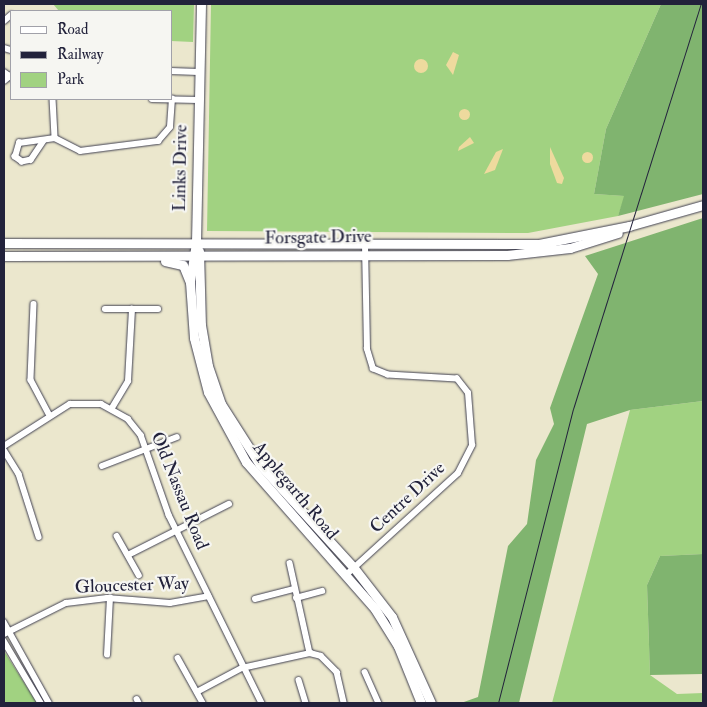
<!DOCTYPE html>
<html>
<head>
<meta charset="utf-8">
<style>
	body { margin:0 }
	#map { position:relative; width:707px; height:707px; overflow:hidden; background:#ebe7cd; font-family:"IM FELL Double Pica",serif }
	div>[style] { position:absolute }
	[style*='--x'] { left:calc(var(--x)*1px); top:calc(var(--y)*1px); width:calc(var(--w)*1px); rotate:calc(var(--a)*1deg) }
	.green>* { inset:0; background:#a1d281 }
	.forest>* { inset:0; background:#80b46f }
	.sand>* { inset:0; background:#eeda9e }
	.round { border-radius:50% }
	.roads { filter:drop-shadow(0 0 1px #404051) drop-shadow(0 0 1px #404051) }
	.street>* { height:5.5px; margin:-2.75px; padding:0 2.75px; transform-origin:2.75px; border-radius:2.75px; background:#fff }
	.secondary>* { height:9px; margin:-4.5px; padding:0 4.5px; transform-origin:4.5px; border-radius:4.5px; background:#fff }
	.primary>* { height:9px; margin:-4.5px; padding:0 4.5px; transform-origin:4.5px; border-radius:4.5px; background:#fff }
	.rail>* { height:1px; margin:-0.5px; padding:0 0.5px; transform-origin:0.5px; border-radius:0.5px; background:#22223b }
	span { translate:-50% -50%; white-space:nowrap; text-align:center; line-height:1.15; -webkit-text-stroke:4.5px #f6f6f2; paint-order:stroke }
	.street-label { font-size:18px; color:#22223b }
	.frame { position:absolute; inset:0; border:5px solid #22223b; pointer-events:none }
	.legend { position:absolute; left:10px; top:10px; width:162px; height:90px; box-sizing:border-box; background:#f6f6f2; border:1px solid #a1a1a9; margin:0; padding:6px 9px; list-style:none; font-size:15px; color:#22223b }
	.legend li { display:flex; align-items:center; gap:10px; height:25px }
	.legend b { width:25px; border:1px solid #a1a1a9 }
</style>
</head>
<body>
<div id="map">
	<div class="green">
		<div style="clip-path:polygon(53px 4px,194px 4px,193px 42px,171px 41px,171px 11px,59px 11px)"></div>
		<div style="clip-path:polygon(211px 4px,661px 4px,606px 129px,594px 194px,625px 196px,618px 216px,528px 233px,207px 231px)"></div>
		<div style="clip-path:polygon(703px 401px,703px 554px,660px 556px,647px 585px,650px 675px,677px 694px,703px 693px,703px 703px,552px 703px,630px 410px)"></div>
		<div style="clip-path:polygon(4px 651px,37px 703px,4px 703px)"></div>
	</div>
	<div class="forest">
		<div style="clip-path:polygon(661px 4px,703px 4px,703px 194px,618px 216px,624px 196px,594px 194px,606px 129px)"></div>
		<div style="clip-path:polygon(703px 218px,703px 401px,630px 410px,587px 424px,519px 703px,461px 703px,478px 697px,508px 546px,527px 524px,536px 460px,554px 424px,550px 408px,598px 274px,585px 256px)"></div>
		<div style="clip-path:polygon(703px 554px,703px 674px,650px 675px,647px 585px,660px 556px)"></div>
	</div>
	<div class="sand">
		<div style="clip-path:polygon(453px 52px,459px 55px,453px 75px,446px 65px)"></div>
		<div class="round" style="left:414px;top:59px;width:14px;height:14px"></div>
		<div class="round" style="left:458.5px;top:108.5px;width:11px;height:11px"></div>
		<div style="clip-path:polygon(470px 137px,474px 143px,458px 151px,459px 147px)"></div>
		<div style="clip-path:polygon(550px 147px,564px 178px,562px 184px,557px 183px,550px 164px)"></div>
		<div style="clip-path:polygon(503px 149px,495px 170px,484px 174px,496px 152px)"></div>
		<div class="round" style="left:581.5px;top:151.5px;width:11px;height:11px"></div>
	</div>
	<div class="roads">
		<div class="street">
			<div style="--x:4;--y:21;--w:9;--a:-41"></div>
			<div style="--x:4;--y:48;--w:7;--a:16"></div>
			<div style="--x:171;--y:71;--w:27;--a:2"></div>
			<div style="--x:4;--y:72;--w:9;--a:36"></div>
			<div style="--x:4;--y:81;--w:8;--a:-40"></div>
			<div style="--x:53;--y:99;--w:39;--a:87"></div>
			<div style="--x:55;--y:138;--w:28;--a:27"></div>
			<div style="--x:80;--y:151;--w:79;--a:-7.3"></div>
			<div style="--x:158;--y:141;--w:18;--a:-49"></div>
			<div style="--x:170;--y:127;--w:28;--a:-86"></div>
			<div style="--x:152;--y:99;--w:46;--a:1.2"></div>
			<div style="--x:44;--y:141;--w:23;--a:124"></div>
			<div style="--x:31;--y:160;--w:9;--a:167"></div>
			<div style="--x:22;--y:162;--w:9;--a:-144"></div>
			<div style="--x:15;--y:157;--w:15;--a:-74"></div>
			<div style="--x:19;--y:143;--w:36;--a:-8"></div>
			<div style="--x:34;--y:304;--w:76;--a:92.3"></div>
			<div style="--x:31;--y:380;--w:38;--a:62"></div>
			<div style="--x:105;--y:309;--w:53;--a:0"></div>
			<div style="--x:112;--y:408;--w:31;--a:-59"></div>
			<div style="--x:128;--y:381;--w:72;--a:-86.8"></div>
			<div style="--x:4;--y:446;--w:78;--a:-32.5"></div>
			<div style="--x:70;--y:404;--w:31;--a:0"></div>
			<div style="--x:101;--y:404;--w:31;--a:29"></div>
			<div style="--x:128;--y:419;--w:21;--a:51"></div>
			<div style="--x:141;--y:435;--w:85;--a:70.7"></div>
			<div style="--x:169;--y:515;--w:210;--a:63.7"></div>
			<div style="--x:4;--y:450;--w:28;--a:58"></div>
			<div style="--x:19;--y:474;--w:66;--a:72.4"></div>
			<div style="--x:102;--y:466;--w:80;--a:-21.1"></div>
			<div style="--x:117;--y:536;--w:45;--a:60.6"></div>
			<div style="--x:128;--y:555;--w:113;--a:-26.8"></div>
			<div style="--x:290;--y:563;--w:92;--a:77.5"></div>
			<div style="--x:346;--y:575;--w:151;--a:-42.3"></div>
			<div style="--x:458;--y:473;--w:31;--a:-63"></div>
			<div style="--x:472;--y:445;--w:52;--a:-94.4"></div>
			<div style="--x:468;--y:393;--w:18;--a:-128"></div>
			<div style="--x:457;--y:379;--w:69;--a:-176.7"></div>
			<div style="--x:388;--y:375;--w:16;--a:-158"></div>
			<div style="--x:373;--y:369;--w:21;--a:-107"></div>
			<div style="--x:367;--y:349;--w:104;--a:-91.1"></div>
			<div style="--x:296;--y:598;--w:27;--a:-15"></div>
			<div style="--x:255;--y:599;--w:40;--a:-14.4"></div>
			<div style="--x:4;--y:622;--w:93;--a:60.9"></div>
			<div style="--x:4;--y:634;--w:69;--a:-26.6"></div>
			<div style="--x:66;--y:603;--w:41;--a:-7"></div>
			<div style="--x:107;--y:598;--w:63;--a:4.5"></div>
			<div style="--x:170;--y:603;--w:39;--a:-10"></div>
			<div style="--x:4;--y:641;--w:72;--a:59.2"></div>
			<div style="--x:107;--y:655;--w:57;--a:-87"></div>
			<div style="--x:178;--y:658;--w:51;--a:60.9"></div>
			<div style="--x:365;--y:672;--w:34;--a:66"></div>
			<div style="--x:299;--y:680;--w:24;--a:73"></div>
			<div style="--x:197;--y:692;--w:51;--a:-28.1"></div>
			<div style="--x:242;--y:668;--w:70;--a:-12.4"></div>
			<div style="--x:310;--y:653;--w:11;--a:15"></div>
			<div style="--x:321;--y:656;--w:23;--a:45"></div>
			<div style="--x:337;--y:672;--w:32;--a:77"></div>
			<div style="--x:137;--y:699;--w:4;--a:63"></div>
		</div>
		<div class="secondary">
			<div style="--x:201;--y:4;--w:239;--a:91.2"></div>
			<div style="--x:196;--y:243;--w:39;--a:99"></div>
			<div style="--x:190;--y:282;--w:56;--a:85.9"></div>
			<div style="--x:194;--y:338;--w:56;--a:75.5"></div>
			<div style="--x:208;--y:392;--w:80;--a:61.5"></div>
			<div style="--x:246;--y:462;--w:196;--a:48.7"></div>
			<div style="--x:375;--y:609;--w:44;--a:58.1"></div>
			<div style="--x:398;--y:646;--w:61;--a:68"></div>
			<div style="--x:199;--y:251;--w:74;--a:88.5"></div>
			<div style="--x:201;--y:325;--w:42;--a:80.3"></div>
			<div style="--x:208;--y:366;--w:40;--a:71.1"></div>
			<div style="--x:221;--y:404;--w:72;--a:57.4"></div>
			<div style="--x:260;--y:465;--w:139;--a:47.6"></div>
			<div style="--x:354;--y:568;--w:62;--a:52.2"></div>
			<div style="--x:392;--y:617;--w:94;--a:65.6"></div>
		</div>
		<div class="primary">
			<div style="--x:4;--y:243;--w:535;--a:0.11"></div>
			<div style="--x:539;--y:244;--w:92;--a:-11.3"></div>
			<div style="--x:629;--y:226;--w:77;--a:-15.8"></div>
			<div style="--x:4;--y:256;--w:503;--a:-0.11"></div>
			<div style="--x:507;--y:255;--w:63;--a:-6.3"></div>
			<div style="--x:570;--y:248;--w:50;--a:-17.4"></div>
			<div style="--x:165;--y:261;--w:18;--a:13"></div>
			<div style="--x:183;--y:265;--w:18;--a:68"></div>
		</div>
	</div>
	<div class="rail">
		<div style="--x:498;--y:703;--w:303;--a:-75.7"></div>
		<div style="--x:573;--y:409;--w:425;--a:-72.5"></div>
	</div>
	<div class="street-label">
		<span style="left:181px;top:168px;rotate:-89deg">Links Drive</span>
		<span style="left:318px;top:238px;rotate:-1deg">Forsgate Drive</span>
		<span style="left:179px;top:491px;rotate:68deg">Old Nassau Road</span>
		<span style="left:295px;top:491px;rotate:50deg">Applegarth Road</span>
		<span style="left:408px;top:498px;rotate:-43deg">Centre Drive</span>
		<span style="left:132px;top:586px;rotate:-2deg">Gloucester Way</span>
	</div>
	<div class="frame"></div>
	<ul class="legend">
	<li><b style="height:6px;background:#fff"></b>Road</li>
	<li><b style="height:6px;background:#22223b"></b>Railway</li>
	<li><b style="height:14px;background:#a1d281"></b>Park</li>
	</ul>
</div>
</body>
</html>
